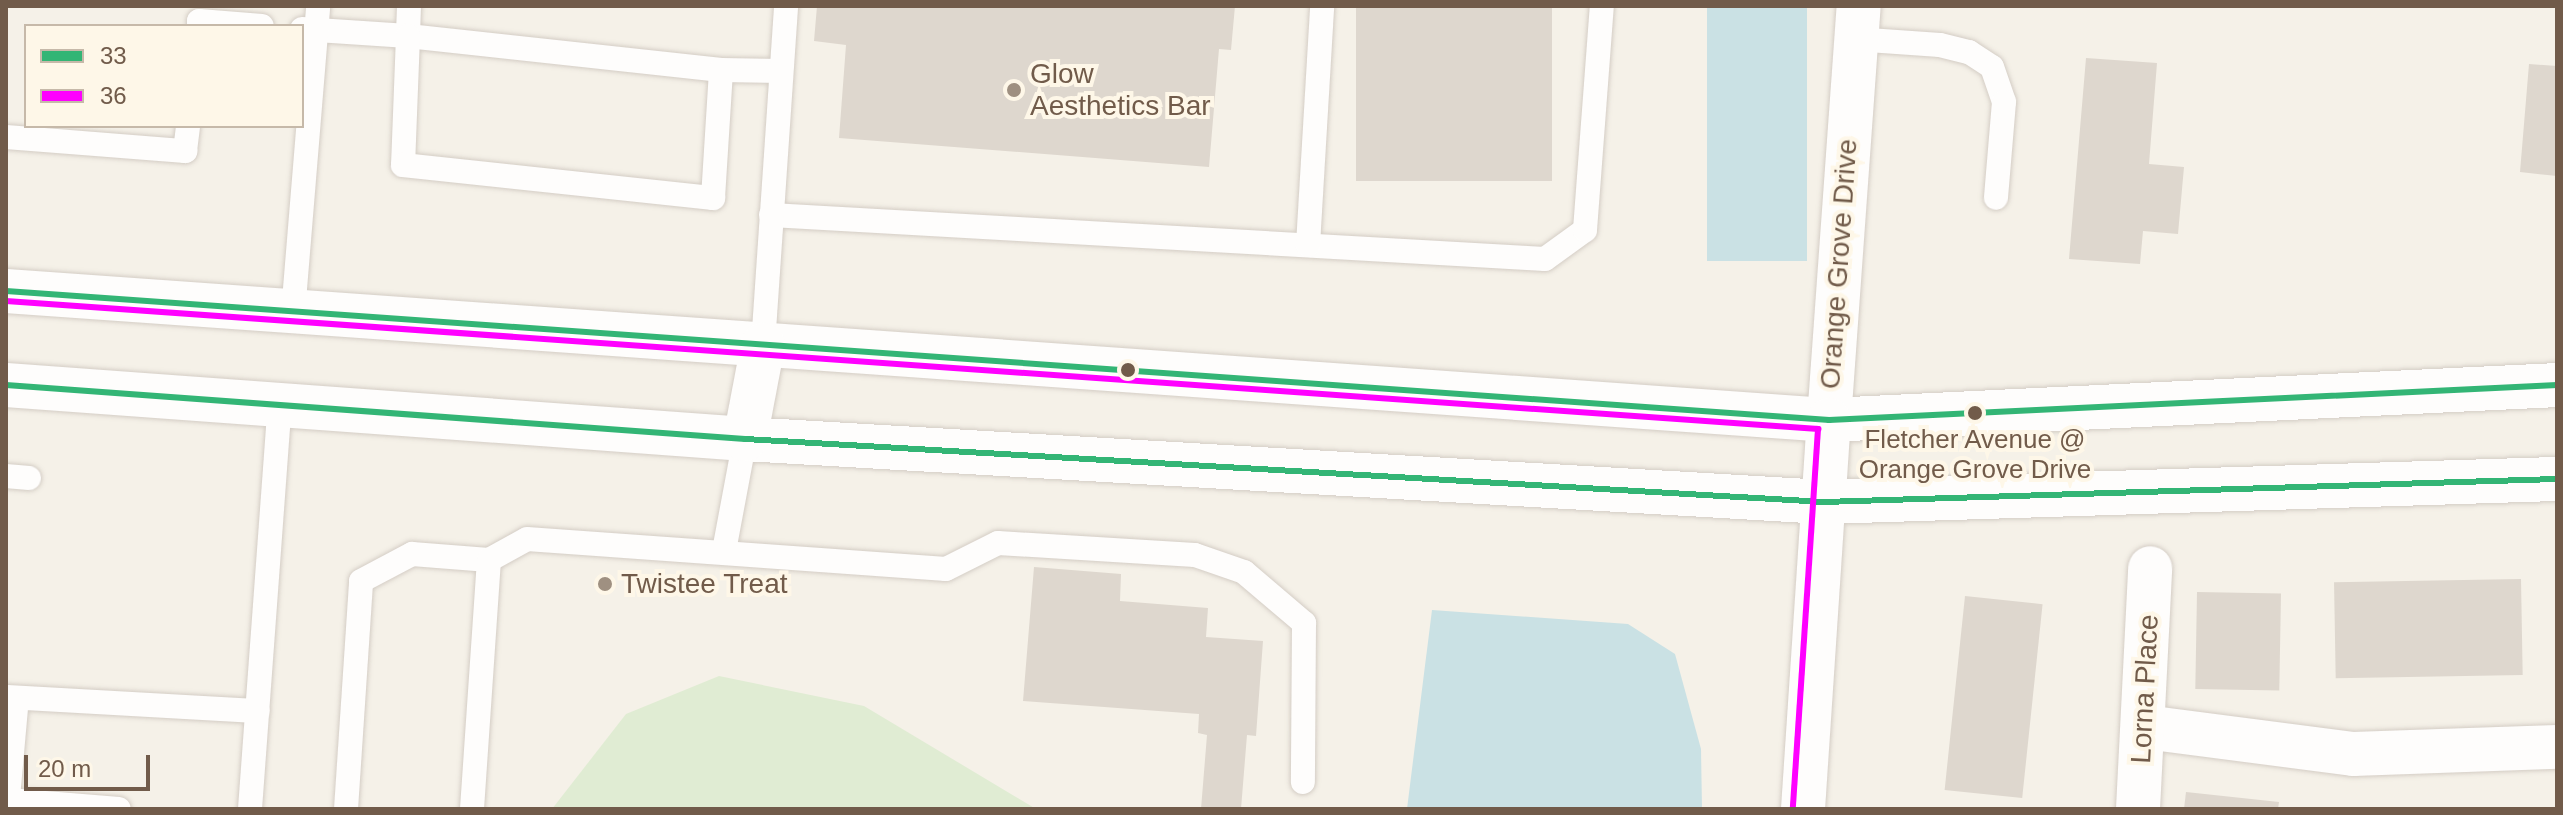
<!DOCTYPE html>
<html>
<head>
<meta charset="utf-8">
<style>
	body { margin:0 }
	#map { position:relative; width:2563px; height:815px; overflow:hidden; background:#f5f1e8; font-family:Arial,sans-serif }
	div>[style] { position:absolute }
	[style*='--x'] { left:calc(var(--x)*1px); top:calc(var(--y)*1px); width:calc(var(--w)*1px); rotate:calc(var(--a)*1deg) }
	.green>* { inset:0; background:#e0ecd3 }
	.water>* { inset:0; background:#cae1e4; transform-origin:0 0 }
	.building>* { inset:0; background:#ded7ce; transform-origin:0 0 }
	.roads { filter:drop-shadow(0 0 2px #d4cdc5) drop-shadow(0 0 2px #d4cdc5) }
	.lane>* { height:24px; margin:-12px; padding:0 12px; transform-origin:12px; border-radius:12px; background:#fefdfc }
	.street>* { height:44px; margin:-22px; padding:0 22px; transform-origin:22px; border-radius:22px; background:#fefdfc }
	.secondary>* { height:44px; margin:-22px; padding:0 22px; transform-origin:22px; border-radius:22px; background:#fefdfc }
	.bus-1>* { height:6px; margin:-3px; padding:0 3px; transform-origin:3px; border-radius:3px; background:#33b575 }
	.bus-2>* { height:6px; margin:-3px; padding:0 3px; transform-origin:3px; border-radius:3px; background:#f0f }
	.dots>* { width:22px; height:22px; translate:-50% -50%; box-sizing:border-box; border:4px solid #fef7e8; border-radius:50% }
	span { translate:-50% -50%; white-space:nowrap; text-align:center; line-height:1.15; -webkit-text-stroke:8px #fef7e8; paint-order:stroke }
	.bus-label { font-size:26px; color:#715b4a }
	.poi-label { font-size:28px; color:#715b4a }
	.left { translate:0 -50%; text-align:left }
	.street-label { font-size:28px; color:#715b4a }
	.frame { position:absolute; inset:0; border:8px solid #715b4a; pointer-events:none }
	.legend { position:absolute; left:24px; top:24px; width:280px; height:104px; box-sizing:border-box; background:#fef7e8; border:2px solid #c6b9a9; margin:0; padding:10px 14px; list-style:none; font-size:24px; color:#715b4a }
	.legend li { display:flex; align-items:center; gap:16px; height:40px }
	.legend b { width:40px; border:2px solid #c6b9a9 }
	.scale { position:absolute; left:24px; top:755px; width:126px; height:36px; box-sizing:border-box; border:4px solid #715b4a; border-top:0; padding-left:10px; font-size:24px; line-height:28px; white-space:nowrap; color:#715b4a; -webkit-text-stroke:6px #fef7e8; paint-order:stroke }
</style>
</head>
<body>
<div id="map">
	<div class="green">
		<div style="clip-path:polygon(719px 676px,864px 706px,1036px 809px,552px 809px,626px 714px)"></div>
	</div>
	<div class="water">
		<div style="left:1707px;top:6px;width:100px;height:255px"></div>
		<div style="clip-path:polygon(1432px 610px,1628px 624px,1675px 654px,1701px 749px,1702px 809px,1407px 809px)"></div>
	</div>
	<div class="building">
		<div style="clip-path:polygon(817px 6px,1235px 6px,1231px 50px,1219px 49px,1209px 167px,839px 138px,846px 45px,814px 41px)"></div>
		<div style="left:1356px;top:6px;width:196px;height:175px"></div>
		<div style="clip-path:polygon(2086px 58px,2157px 63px,2149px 164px,2184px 167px,2178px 234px,2143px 231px,2140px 264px,2069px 259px)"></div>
		<div style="clip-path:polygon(2529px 64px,2557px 66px,2557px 176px,2520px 172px)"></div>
		<div style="clip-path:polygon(1034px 567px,1121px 574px,1120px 601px,1208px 608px,1206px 637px,1263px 641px,1256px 736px,1247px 735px,1241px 809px,1201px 809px,1207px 735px,1198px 733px,1199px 714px,1023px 701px)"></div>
		<div style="left:2521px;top:579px;width:96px;height:187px;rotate:89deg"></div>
		<div style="left:2197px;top:592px;width:84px;height:97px;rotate:1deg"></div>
		<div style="left:1965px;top:596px;width:78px;height:195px;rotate:6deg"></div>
		<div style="clip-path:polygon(2186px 792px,2279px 802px,2278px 809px,2184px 809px)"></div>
	</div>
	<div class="roads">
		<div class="lane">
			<div style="--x:409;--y:6;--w:30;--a:92"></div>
			<div style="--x:408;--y:36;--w:315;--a:6.2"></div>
			<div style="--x:199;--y:26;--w:5;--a:-90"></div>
			<div style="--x:199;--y:21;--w:63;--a:4.5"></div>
			<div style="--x:302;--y:29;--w:106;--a:3.8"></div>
			<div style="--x:408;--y:36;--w:129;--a:92.2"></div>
			<div style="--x:403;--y:165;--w:312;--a:6.1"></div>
			<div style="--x:713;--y:198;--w:128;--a:-86.4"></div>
			<div style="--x:721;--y:70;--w:60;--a:1"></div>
			<div style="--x:1854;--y:39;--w:86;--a:4"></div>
			<div style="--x:1940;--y:45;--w:30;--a:14"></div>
			<div style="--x:1969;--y:52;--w:27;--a:33"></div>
			<div style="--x:1992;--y:67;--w:37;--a:71"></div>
			<div style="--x:2004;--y:102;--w:96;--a:94.8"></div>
			<div style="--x:6;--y:137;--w:180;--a:4.5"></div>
			<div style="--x:185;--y:151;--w:25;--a:-83"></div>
			<div style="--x:771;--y:215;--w:775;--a:3.25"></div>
			<div style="--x:1545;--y:259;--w:49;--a:-35.9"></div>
			<div style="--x:1585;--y:230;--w:225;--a:-85.7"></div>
			<div style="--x:1308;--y:245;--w:239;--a:-86.6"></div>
			<div style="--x:293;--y:313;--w:308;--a:-85.3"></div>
			<div style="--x:763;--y:345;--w:340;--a:-86.1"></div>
			<div style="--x:6;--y:476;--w:23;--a:5"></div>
			<div style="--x:724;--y:551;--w:114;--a:-79.4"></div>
			<div style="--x:6;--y:697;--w:252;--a:3.2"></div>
			<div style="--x:8;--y:800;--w:111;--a:4.6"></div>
			<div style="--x:7;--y:809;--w:111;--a:-84.9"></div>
			<div style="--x:250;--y:809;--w:407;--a:-85.8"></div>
			<div style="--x:346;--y:809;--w:228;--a:-86.2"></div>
			<div style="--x:361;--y:581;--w:58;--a:-27.9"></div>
			<div style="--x:412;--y:554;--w:77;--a:4.5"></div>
			<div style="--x:472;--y:809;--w:250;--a:-86.1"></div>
			<div style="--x:489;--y:560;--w:43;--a:-28.9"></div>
			<div style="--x:527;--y:539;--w:420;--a:4.1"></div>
			<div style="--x:946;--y:569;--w:58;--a:-26.6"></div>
			<div style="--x:998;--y:543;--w:197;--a:3.5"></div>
			<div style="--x:1195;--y:555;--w:52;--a:19.1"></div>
			<div style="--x:1244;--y:572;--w:79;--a:40.4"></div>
			<div style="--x:1304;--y:623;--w:159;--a:90.4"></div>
		</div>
		<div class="street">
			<div style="--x:1829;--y:420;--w:415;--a:-85.9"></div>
			<div style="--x:2145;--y:727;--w:210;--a:7.4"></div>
			<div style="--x:2353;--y:754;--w:204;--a:-2"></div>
			<div style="--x:2138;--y:809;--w:241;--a:-87.1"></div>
		</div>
		<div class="secondary">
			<div style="--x:6;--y:291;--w:1828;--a:4.05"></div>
			<div style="--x:1829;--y:420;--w:729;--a:-2.75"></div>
			<div style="--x:6;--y:385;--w:741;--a:4.18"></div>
			<div style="--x:745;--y:439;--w:1081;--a:3.34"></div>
			<div style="--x:1824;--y:502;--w:733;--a:-1.8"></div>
			<div style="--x:745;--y:439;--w:96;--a:-79.2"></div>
			<div style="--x:1803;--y:809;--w:390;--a:-86.2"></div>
		</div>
	</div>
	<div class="bus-1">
		<div style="--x:6;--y:291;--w:1828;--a:4.05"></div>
		<div style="--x:1829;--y:420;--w:729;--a:-2.75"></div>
		<div style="--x:6;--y:385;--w:741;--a:4.18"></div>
		<div style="--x:745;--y:439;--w:1081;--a:3.34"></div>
		<div style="--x:1824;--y:502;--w:733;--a:-1.8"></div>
	</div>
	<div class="bus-2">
		<div style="--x:6;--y:301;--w:1817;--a:4.04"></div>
		<div style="--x:1818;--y:429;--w:380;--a:93.8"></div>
	</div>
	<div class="dots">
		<div style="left:1014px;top:90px;background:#9f9081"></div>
		<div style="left:1128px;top:370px;background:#715b4a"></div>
		<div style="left:1975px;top:413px;background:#715b4a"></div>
		<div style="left:605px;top:584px;background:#9f9081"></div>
	</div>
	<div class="bus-label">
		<span style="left:1975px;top:455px">Fletcher Avenue @<br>Orange Grove Drive</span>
	</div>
	<div class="poi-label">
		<span class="left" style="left:1030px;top:90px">Glow<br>Aesthetics Bar</span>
		<span class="left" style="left:621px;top:584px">Twistee Treat</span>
	</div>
	<div class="street-label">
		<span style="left:1839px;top:264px;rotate:-86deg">Orange Grove Drive</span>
		<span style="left:2145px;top:689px;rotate:-87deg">Lorna Place</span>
	</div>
	<div class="frame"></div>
	<ul class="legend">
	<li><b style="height:10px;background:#33b575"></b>33</li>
	<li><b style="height:10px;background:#f0f"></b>36</li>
	</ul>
	<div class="scale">20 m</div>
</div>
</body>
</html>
